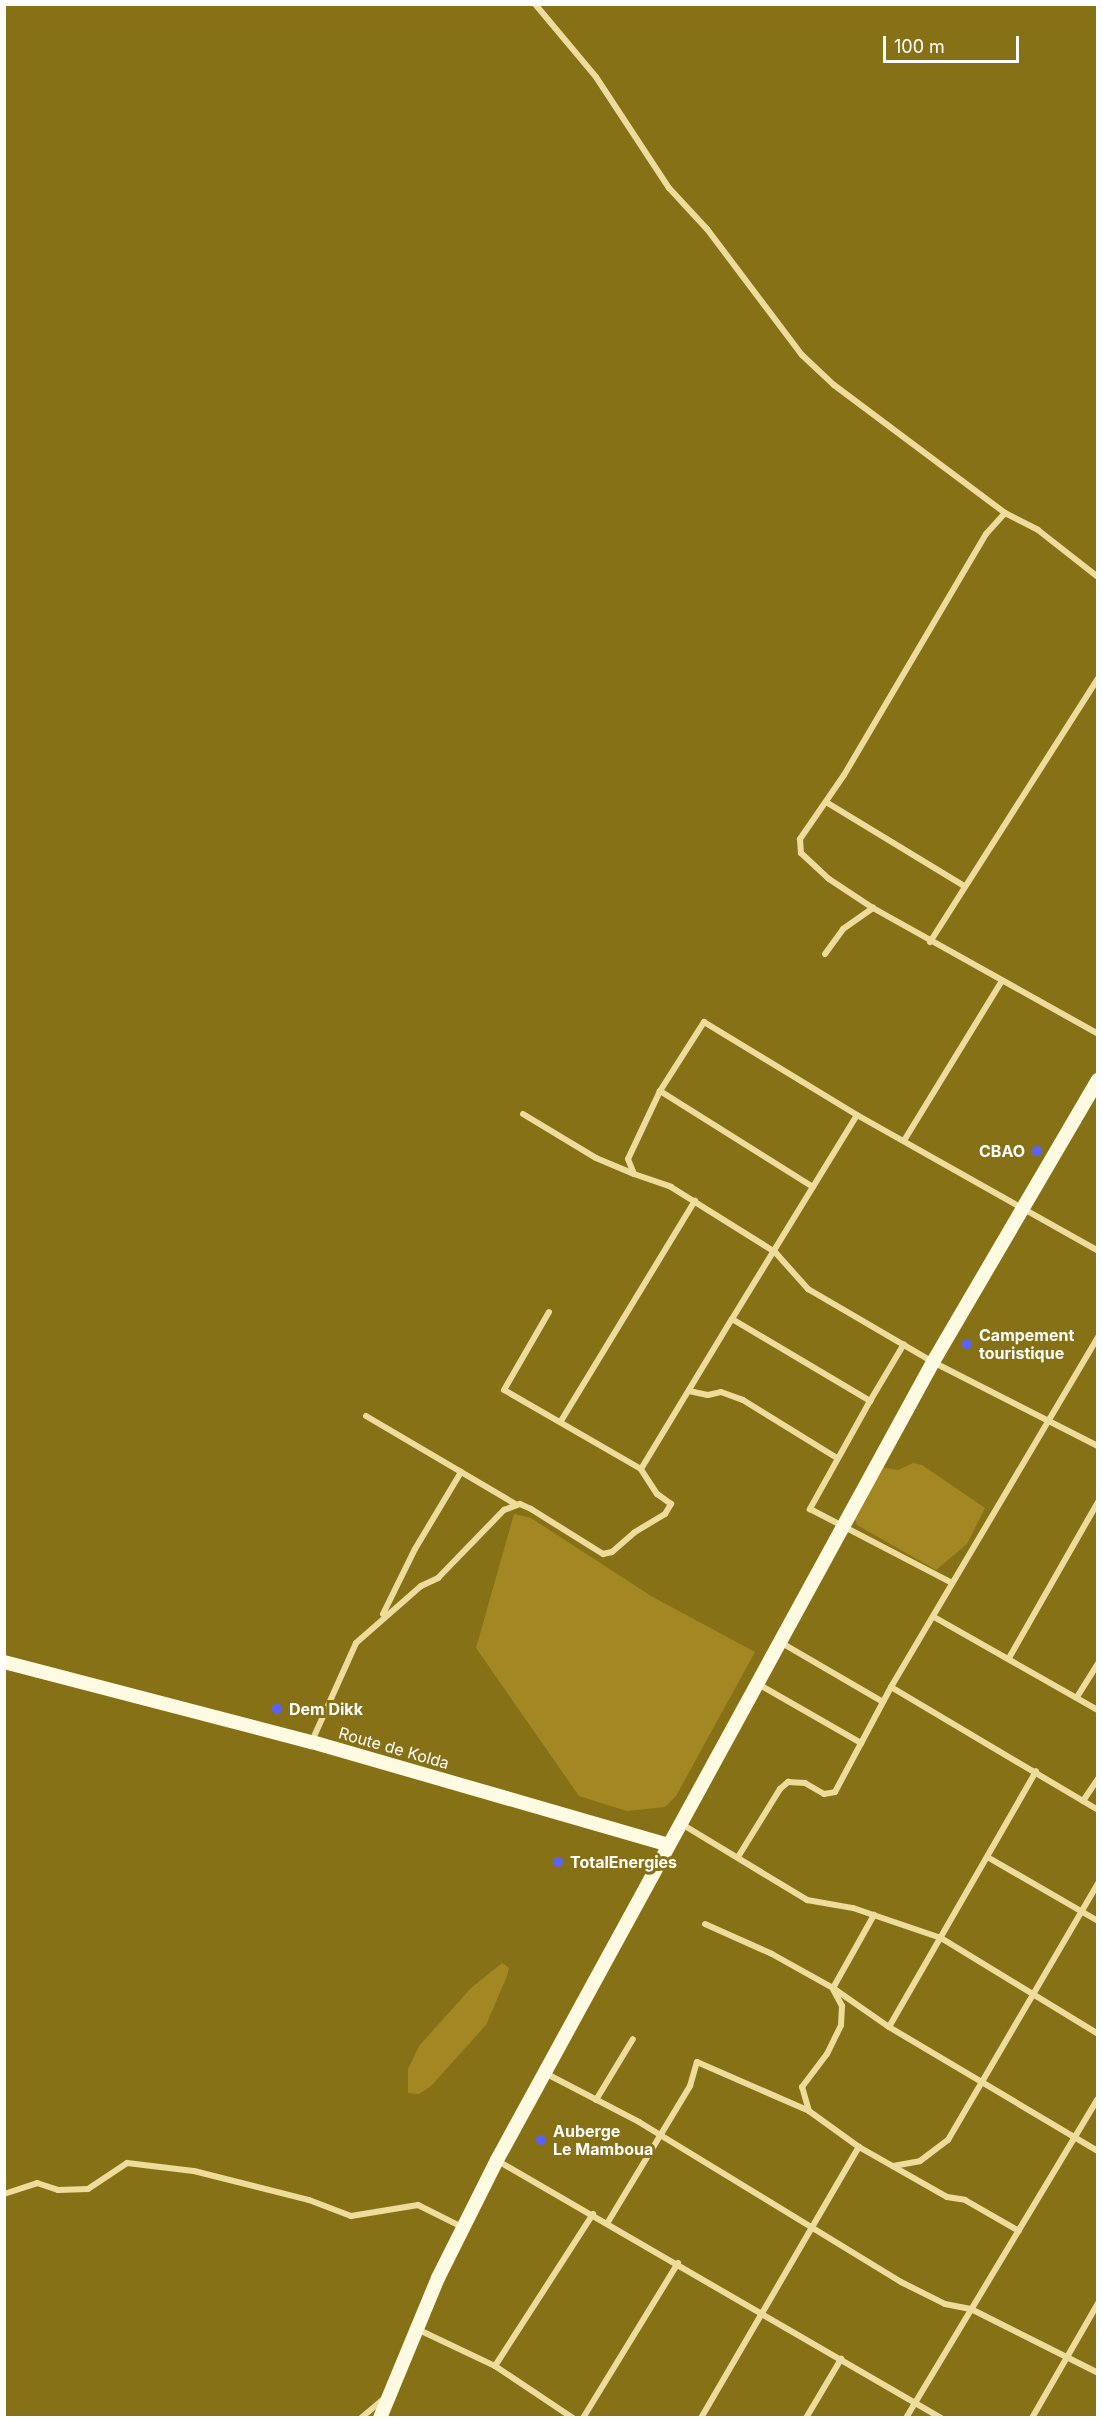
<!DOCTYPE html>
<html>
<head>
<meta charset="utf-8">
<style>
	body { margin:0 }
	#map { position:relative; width:1102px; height:2422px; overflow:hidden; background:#877116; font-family:Inter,sans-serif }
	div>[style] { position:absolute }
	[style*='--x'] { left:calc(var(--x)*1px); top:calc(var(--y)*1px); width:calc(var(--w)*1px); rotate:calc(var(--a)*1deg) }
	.green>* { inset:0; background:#a38722 }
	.street>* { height:6px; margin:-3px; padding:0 3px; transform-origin:3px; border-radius:3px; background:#eedc9c }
	.primary>* { height:14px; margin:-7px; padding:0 7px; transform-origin:7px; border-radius:7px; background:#fffbe3 }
	.dots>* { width:16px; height:16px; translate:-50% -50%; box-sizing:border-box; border:3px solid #877116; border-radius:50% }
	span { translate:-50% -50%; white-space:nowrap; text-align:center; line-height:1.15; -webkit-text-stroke:6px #877116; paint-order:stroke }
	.poi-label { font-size:16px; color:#fff; font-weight:700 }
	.right { translate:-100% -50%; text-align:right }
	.left { translate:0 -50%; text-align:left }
	.street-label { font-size:16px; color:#fff }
	.frame { position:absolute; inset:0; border:6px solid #fff; pointer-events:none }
	.scale { position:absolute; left:883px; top:36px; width:136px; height:27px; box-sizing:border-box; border:3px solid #fff; border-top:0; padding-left:8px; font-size:18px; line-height:21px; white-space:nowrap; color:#fff; -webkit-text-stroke:4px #877116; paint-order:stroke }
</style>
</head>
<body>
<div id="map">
	<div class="green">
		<div style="clip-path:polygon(913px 1463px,922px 1465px,985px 1508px,967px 1544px,936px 1570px,857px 1525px,854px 1517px,881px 1467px,898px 1470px)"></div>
		<div style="clip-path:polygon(514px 1514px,531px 1518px,651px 1596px,755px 1652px,676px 1796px,665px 1807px,627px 1811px,579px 1796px,476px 1648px)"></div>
		<div style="clip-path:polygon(502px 1963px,509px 1968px,507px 1976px,486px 2025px,431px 2086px,419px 2094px,408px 2093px,408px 2069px,419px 2046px,471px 1988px)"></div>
	</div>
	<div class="street">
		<div style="--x:535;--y:4;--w:95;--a:50.1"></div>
		<div style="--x:596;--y:77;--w:133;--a:56.7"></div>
		<div style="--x:669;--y:188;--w:56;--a:47.2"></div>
		<div style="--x:707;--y:229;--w:158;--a:53"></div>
		<div style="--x:802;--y:355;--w:44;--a:43.2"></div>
		<div style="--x:834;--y:385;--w:214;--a:36.8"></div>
		<div style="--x:1005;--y:513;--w:37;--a:27"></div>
		<div style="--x:1038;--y:530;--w:76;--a:38.1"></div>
		<div style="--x:1005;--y:513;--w:28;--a:132"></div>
		<div style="--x:986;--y:534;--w:280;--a:120.5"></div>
		<div style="--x:844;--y:775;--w:78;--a:124.5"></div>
		<div style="--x:800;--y:839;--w:14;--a:86"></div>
		<div style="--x:801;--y:853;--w:38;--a:43"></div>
		<div style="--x:829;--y:879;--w:53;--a:33.4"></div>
		<div style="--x:873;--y:908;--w:258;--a:29.2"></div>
		<div style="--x:826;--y:802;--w:162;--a:31.3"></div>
		<div style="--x:930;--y:942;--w:313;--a:-57.5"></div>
		<div style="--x:825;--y:954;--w:31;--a:-54"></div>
		<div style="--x:843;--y:929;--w:37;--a:-35"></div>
		<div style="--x:660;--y:1091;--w:82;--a:-57.5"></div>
		<div style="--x:704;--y:1022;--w:179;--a:31.3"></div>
		<div style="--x:857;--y:1115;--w:277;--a:29.4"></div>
		<div style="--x:523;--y:1114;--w:85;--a:31.1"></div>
		<div style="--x:596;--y:1158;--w:41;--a:22.8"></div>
		<div style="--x:905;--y:1139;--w:185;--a:-58.5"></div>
		<div style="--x:813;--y:1187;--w:181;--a:-147.9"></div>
		<div style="--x:660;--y:1091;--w:75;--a:115.2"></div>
		<div style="--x:628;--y:1159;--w:16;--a:68"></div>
		<div style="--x:634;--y:1174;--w:39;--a:19"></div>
		<div style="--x:671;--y:1187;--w:123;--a:32"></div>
		<div style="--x:775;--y:1252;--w:50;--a:48.3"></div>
		<div style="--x:808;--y:1289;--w:145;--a:30.3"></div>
		<div style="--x:933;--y:1362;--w:185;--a:27"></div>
		<div style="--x:732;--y:1319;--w:239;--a:-58.5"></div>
		<div style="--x:689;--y:1391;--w:19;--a:12"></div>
		<div style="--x:708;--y:1395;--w:13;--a:-13"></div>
		<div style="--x:721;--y:1392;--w:23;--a:20"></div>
		<div style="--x:743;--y:1400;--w:110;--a:31.7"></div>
		<div style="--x:870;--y:1401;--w:66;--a:-59.2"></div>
		<div style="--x:366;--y:1416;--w:175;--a:30.5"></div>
		<div style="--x:561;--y:1421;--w:258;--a:-58.7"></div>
		<div style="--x:641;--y:1469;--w:175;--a:-58.8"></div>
		<div style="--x:732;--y:1319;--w:161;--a:30.7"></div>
		<div style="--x:870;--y:1401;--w:124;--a:119.1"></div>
		<div style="--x:810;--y:1509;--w:160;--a:27.5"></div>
		<div style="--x:383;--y:1614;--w:72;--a:-63.8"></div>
		<div style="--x:415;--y:1549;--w:90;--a:-59.1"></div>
		<div style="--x:934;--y:1617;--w:189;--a:29.6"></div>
		<div style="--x:780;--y:1642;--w:119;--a:30.2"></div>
		<div style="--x:1009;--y:1658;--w:180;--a:-60.3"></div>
		<div style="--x:758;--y:1684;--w:119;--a:29.8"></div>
		<div style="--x:891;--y:1687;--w:241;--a:30.7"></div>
		<div style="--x:1077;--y:1697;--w:40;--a:-58"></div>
		<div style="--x:312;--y:1741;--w:107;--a:-65.8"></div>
		<div style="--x:356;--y:1643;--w:86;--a:-41.2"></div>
		<div style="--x:421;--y:1586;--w:19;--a:-25"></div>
		<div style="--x:438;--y:1578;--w:95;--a:-45.9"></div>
		<div style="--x:504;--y:1510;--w:17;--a:-21"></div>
		<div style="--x:520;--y:1504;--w:12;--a:24"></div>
		<div style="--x:531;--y:1509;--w:85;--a:32"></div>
		<div style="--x:603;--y:1554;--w:9;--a:-13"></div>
		<div style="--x:612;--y:1552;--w:30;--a:-41"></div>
		<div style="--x:635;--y:1532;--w:35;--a:-31"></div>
		<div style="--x:665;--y:1514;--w:12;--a:-59"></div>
		<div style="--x:671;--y:1504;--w:17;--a:-144"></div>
		<div style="--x:657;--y:1494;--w:30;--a:-123"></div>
		<div style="--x:641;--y:1469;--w:158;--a:-150"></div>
		<div style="--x:504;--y:1390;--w:90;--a:-60"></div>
		<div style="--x:1083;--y:1801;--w:27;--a:-56"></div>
		<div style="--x:680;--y:1823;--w:149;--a:31.2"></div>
		<div style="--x:807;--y:1900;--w:47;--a:9.9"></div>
		<div style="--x:853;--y:1908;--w:93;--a:18.8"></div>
		<div style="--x:941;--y:1938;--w:184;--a:31.4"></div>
		<div style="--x:738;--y:1857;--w:80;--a:-58.3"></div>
		<div style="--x:780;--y:1789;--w:11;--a:-41"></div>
		<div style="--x:788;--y:1782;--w:17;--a:3"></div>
		<div style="--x:805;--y:1783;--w:22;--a:30"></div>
		<div style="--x:824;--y:1794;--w:11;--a:-10"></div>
		<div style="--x:835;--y:1792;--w:119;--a:-61.9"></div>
		<div style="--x:891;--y:1687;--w:407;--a:-59.4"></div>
		<div style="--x:989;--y:1858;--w:126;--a:30"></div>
		<div style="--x:705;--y:1924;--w:73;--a:24.1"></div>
		<div style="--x:772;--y:1954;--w:70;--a:29.1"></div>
		<div style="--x:833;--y:1988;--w:68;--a:34.9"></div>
		<div style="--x:889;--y:2027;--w:243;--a:30.7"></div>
		<div style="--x:833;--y:1988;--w:84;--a:-60.7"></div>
		<div style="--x:889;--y:2027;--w:295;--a:-60.1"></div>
		<div style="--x:545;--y:2073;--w:106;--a:27.5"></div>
		<div style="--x:639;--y:2122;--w:307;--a:31.4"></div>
		<div style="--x:901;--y:2282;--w:49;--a:26.6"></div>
		<div style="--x:945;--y:2304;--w:26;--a:11"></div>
		<div style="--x:971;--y:2309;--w:142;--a:26.7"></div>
		<div style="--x:596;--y:2100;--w:71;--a:-58.8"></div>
		<div style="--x:809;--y:2111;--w:25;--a:-106"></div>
		<div style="--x:802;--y:2087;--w:41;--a:-52.9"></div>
		<div style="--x:827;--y:2054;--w:32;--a:-64"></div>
		<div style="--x:841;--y:2025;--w:19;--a:-87"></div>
		<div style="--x:842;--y:2006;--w:19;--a:-118"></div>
		<div style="--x:498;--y:2161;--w:512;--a:30.12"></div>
		<div style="--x:893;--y:2166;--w:27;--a:-10"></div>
		<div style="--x:920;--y:2161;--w:35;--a:-37"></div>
		<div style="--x:948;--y:2140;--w:298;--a:-59.7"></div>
		<div style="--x:4;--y:2194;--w:35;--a:-18"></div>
		<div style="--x:37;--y:2183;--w:22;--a:18"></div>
		<div style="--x:58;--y:2190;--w:30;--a:-2"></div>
		<div style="--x:88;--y:2189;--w:47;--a:-33.7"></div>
		<div style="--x:127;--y:2163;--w:67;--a:6.8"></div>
		<div style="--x:194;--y:2171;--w:119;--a:14.2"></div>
		<div style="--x:309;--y:2200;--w:45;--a:20.9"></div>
		<div style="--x:351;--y:2216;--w:68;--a:-9.3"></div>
		<div style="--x:418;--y:2205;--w:49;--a:26.6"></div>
		<div style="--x:608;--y:2222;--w:159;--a:-58.9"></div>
		<div style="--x:690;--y:2086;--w:25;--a:-74"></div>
		<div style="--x:697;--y:2062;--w:122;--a:23.6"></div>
		<div style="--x:809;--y:2111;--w:62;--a:35.8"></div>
		<div style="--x:859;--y:2147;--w:101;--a:29.6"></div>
		<div style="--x:947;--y:2197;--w:18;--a:9"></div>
		<div style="--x:965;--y:2200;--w:62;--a:29.9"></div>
		<div style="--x:417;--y:2329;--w:86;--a:25.4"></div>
		<div style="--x:495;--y:2366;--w:94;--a:33.7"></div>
		<div style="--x:495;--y:2366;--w:181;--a:-57.2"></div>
		<div style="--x:361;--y:2418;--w:33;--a:-40"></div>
		<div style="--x:583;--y:2418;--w:182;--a:-58.5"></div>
		<div style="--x:701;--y:2418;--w:314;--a:-59.8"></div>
		<div style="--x:806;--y:2418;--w:69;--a:-59.3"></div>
		<div style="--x:906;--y:2418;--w:372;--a:-59"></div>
		<div style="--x:1032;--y:2418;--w:133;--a:-60.1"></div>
	</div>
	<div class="primary">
		<div style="--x:4;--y:1662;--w:318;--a:14.6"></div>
		<div style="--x:312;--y:1742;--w:371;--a:16.1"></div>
		<div style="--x:380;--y:2418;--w:152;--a:-67.5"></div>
		<div style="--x:438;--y:2278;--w:132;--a:-63.4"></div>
		<div style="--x:497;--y:2160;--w:909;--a:-61.35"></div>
		<div style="--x:933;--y:1362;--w:327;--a:-59.7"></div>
	</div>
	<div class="dots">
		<div style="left:1037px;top:1151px;background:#5962ff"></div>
		<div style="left:967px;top:1344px;background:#5962ff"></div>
		<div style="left:277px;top:1709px;background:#5962ff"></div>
		<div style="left:558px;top:1862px;background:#5962ff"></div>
		<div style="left:541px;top:2140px;background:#5962ff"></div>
	</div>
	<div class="poi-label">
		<span class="right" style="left:1025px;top:1151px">CBAO</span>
		<span class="left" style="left:979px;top:1344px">Campement<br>touristique</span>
		<span class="left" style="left:289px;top:1709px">Dem Dikk</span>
		<span class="left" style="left:570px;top:1862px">TotalEnergies</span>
		<span class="left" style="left:553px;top:2140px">Auberge<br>Le Mamboua</span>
	</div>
	<div class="street-label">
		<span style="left:394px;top:1748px;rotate:16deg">Route de Kolda</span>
	</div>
	<div class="frame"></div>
	<div class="scale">100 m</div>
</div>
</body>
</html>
